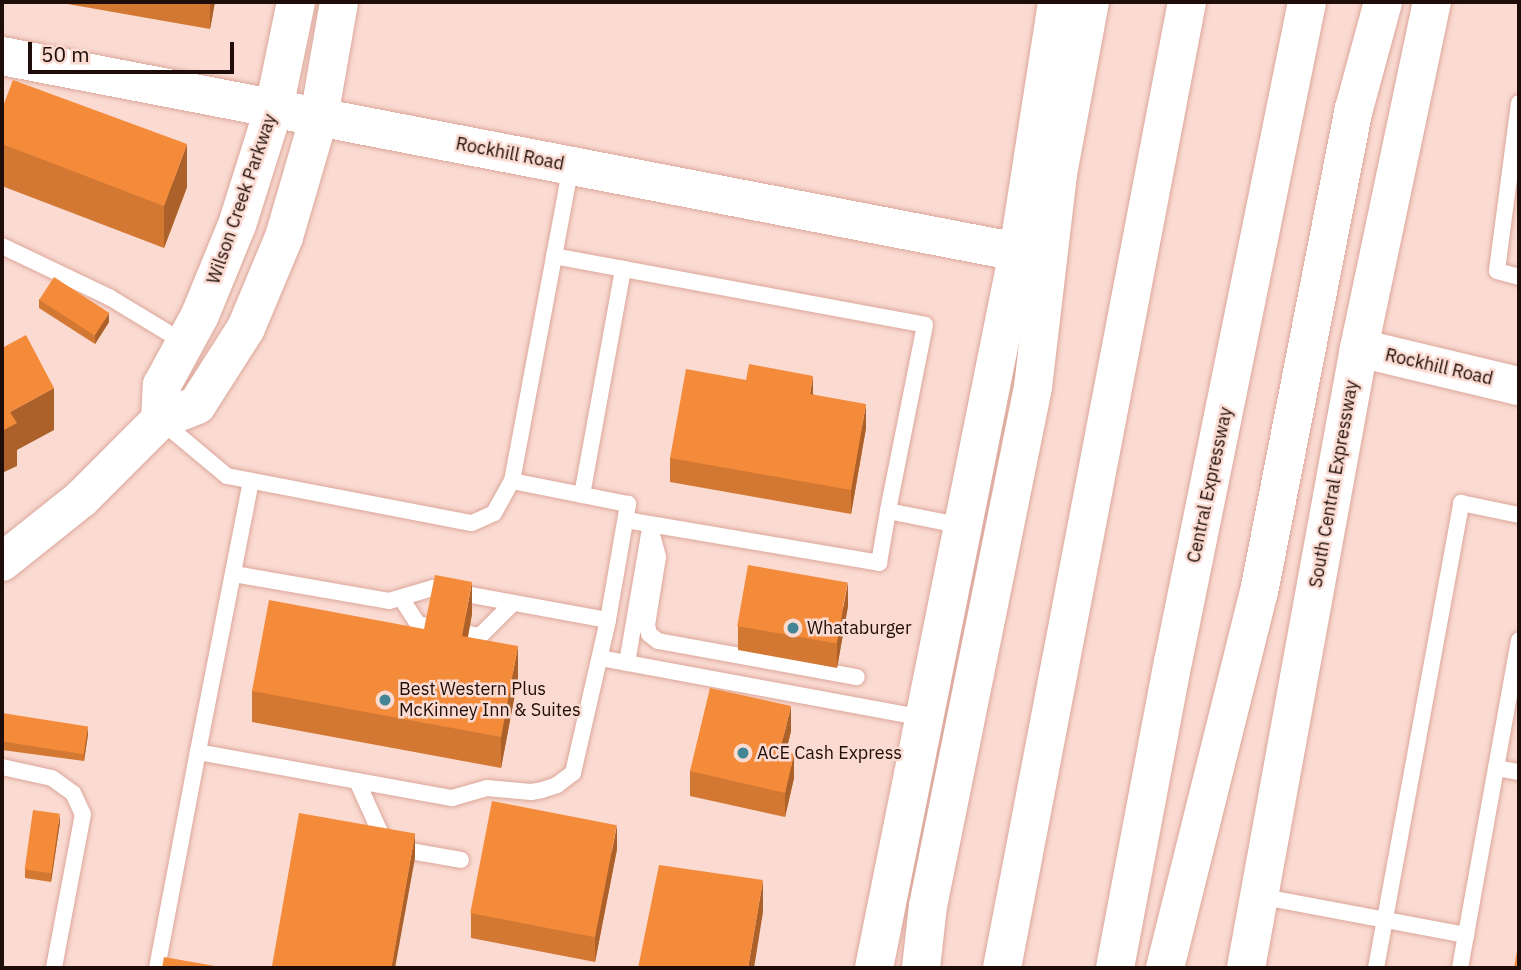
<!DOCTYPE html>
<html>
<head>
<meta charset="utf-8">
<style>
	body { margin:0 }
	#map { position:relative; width:1521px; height:970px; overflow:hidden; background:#fadad1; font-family:"IBM Plex Sans",sans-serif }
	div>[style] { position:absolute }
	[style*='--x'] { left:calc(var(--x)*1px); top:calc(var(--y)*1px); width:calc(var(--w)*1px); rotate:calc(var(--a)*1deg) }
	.roads { filter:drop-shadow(0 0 2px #dba79a) drop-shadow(0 0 2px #dba79a) }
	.service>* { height:16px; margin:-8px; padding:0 8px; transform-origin:8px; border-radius:8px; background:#fff }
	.tertiary>* { height:38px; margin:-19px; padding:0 19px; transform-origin:19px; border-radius:19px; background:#fff }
	.secondary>* { height:38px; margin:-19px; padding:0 19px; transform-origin:19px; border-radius:19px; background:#fff }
	.motorway>* { height:38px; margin:-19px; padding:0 19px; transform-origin:19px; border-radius:19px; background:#fff }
	.wall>* { inset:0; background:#d27833 }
	.shaded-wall>* { inset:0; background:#ab6129 }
	.building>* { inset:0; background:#f48b3b; transform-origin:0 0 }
	.dots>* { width:19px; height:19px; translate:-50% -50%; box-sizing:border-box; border:4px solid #fadad1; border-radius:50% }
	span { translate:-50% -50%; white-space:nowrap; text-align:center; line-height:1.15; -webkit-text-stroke:5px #fadad1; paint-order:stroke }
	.street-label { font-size:18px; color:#1e0d08 }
	.poi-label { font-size:18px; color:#1e0d08 }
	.left { translate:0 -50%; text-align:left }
	.frame { position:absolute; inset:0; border:4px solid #1e0d08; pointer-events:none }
	.scale { position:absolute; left:28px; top:42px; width:206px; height:32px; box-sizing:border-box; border:4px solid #1e0d08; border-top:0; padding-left:9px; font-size:21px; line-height:24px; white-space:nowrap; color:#1e0d08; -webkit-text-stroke:5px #fadad1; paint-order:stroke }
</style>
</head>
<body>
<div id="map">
	<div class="roads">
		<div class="service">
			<div style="--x:1519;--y:103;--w:169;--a:97.5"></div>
			<div style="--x:1497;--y:271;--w:23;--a:15"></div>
			<div style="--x:2;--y:246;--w:119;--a:25.5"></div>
			<div style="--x:109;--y:297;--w:89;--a:31.2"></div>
			<div style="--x:554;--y:256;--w:377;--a:10.5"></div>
			<div style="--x:925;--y:325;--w:190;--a:101.3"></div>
			<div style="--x:888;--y:511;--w:76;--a:11.3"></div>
			<div style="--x:160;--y:420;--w:87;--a:39.9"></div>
			<div style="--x:227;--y:476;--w:249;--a:10.9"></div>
			<div style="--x:472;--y:523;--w:24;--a:-24"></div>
			<div style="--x:494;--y:513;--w:37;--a:-61"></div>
			<div style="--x:512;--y:481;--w:321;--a:-79.4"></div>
			<div style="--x:251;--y:481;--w:276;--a:101.1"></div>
			<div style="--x:198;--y:752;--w:258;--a:10.3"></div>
			<div style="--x:452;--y:798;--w:36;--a:-16"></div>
			<div style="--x:487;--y:788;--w:44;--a:5.2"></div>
			<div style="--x:531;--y:792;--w:11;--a:-10"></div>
			<div style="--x:542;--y:790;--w:16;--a:-18"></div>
			<div style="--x:557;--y:785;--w:20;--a:-37"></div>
			<div style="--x:573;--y:773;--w:157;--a:-77.1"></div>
			<div style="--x:608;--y:620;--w:118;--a:-80.2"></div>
			<div style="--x:628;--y:504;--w:118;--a:-168.8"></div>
			<div style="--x:582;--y:495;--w:230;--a:-79.7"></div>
			<div style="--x:626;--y:520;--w:257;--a:9.6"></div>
			<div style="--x:879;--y:563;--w:53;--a:-80.2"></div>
			<div style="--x:650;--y:527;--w:31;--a:75"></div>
			<div style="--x:658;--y:557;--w:69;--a:99.2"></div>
			<div style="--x:647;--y:625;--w:9;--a:77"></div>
			<div style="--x:649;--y:634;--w:11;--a:38"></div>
			<div style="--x:658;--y:641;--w:202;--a:10.3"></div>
			<div style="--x:234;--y:574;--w:157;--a:9.9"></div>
			<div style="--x:389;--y:601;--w:46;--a:-16.5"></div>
			<div style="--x:433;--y:588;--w:178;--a:10.4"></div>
			<div style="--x:401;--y:598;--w:31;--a:57"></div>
			<div style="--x:418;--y:624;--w:13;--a:13"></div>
			<div style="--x:468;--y:634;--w:12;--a:9"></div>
			<div style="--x:480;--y:636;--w:47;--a:-45"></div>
			<div style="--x:600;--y:658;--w:330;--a:10.5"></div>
			<div style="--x:627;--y:663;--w:131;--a:-80.3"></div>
			<div style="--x:2;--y:767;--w:51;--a:12.4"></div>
			<div style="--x:52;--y:778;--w:26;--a:36"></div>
			<div style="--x:73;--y:793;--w:23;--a:65"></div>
			<div style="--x:83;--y:814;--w:157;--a:100.7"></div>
			<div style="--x:1496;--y:768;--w:23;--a:10"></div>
			<div style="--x:357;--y:781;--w:68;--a:65.7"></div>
			<div style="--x:385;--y:843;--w:9;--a:32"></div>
			<div style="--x:393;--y:848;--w:69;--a:10"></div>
			<div style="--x:1259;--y:896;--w:211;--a:10.7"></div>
			<div style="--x:157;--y:968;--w:220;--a:-79.3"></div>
			<div style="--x:1376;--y:968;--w:473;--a:-79.6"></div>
			<div style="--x:1461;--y:503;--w:59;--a:11.7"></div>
			<div style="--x:1460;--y:968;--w:333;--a:-79.8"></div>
		</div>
		<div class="tertiary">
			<div style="--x:2;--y:56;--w:1035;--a:10.92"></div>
			<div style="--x:1359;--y:348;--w:164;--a:13.4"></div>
		</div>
		<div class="secondary">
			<div style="--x:160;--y:420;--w:35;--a:-87"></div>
			<div style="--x:162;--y:385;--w:80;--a:-61.5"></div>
			<div style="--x:200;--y:315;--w:97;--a:-67.7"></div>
			<div style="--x:237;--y:225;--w:123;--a:-72.5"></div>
			<div style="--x:274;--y:108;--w:108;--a:-78.3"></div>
			<div style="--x:2;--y:562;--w:101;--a:-38.6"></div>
			<div style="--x:81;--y:499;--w:112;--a:-45"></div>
			<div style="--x:160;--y:420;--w:40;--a:-22"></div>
			<div style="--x:197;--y:405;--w:91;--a:-57.5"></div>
			<div style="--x:246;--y:328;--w:99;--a:-67.3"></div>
			<div style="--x:284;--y:237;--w:125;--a:-73.7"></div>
			<div style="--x:319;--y:117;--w:117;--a:-80.1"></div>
			<div style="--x:874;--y:968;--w:730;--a:-78.63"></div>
			<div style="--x:1018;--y:252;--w:253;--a:-81.1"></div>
			<div style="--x:1246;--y:968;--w:630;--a:-79.67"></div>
			<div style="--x:1359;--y:348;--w:354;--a:-78.1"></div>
		</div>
		<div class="motorway">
			<div style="--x:921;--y:968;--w:62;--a:-83.6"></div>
			<div style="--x:928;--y:906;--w:530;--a:-78.56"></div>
			<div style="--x:1033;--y:387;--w:214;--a:-83.3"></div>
			<div style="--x:1058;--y:174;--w:175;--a:-79.5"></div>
			<div style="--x:1002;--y:968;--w:984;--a:-79.16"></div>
			<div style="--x:1115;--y:968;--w:311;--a:-79.3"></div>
			<div style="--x:1173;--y:662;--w:673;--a:-78.52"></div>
			<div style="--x:1165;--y:968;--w:388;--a:-76"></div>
			<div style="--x:1259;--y:592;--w:492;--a:-78.9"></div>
			<div style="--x:1354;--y:109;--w:111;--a:-74.8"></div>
		</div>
	</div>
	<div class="wall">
		<div style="clip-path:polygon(56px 2px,215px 2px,210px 29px)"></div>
		<div style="clip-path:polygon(2px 109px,187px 187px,164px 248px,2px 186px)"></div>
		<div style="clip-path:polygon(39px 299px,109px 322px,95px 344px,39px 308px)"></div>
		<div style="clip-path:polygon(813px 394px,866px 428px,851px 514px,670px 482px,670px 458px)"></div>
		<div style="clip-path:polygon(848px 606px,837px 668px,738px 650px,738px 626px)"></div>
		<div style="clip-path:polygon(472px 614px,468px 637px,518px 678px,501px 768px,252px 722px,252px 691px,424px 629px)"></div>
		<div style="clip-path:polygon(2px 713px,88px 734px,84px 761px,2px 750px)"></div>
		<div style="clip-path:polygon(791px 731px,786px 752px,794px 778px,785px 817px,690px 796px,690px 771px)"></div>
		<div style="clip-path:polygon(60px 822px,51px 882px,25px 878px,25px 869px)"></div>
		<div style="clip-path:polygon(617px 849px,595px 962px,471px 938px,471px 913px)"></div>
	</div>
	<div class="shaded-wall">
		<div style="clip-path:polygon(210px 2px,215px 2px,210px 29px)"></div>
		<div style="clip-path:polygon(187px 144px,187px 187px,164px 248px,164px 206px)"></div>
		<div style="clip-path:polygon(109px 313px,109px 322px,95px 344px,95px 335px)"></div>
		<div style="clip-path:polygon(813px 376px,813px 400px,810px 394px)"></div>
		<div style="clip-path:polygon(54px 388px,54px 430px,17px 450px,17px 466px,2px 473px,2px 431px,10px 412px)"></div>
		<div style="clip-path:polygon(866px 404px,866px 428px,851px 514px,851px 490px)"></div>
		<div style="clip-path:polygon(472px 582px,472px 614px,462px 667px,462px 636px)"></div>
		<div style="clip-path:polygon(848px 582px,848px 606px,837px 668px,837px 643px)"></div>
		<div style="clip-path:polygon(518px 646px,518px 678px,501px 768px,501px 737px)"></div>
		<div style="clip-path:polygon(791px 706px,791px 731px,780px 776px,780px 751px)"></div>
		<div style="clip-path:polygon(88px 726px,88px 734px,84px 761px,84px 753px)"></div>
		<div style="clip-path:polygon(794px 754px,794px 778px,785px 817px,785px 793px)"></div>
		<div style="clip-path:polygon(60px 814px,60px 822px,51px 882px,51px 873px)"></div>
		<div style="clip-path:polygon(617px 825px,617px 849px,595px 962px,595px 937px)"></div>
		<div style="clip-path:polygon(415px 834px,415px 858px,395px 968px,391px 968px)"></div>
		<div style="clip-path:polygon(763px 880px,763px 912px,754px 968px,748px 968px)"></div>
	</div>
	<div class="building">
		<div style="clip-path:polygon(13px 80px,187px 144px,164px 206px,2px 144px,2px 109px)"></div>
		<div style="left:54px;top:277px;width:66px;height:27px;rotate:33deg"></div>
		<div style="clip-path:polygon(26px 335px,54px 388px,10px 412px,17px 423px,2px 431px,2px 348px)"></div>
		<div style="clip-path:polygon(749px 364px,813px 376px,810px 394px,866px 404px,851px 490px,670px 458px,686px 369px,746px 380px)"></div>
		<div style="left:748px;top:565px;width:101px;height:62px;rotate:10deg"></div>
		<div style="clip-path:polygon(435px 575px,472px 582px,462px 636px,518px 646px,501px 737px,252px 691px,269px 600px,424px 629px)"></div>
		<div style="clip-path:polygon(710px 688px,791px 706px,780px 751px,794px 754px,785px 793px,690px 771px)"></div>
		<div style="left:2px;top:713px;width:87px;height:28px;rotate:9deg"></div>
		<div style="left:492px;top:801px;width:127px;height:114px;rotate:11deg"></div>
		<div style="left:33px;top:810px;width:27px;height:60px;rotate:8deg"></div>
		<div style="left:299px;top:813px;width:118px;height:158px;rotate:10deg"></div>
		<div style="clip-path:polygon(659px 865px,763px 880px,748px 968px,638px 968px)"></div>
		<div style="clip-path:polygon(1519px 940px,1519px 968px,1514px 968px)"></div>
		<div style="clip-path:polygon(164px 957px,226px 968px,162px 968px)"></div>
	</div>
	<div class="dots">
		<div style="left:793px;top:628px;background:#428695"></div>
		<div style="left:385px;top:700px;background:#428695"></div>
		<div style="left:743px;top:753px;background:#428695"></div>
	</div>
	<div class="street-label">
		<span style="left:510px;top:154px;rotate:11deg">Rockhill Road</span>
		<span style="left:242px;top:199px;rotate:-71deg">Wilson Creek Parkway</span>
		<span style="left:1439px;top:367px;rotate:13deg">Rockhill Road</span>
		<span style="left:1334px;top:484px;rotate:-80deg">South Central Expressway</span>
		<span style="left:1210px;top:485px;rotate:-78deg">Central Expressway</span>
	</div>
	<div class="poi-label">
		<span class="left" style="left:807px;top:628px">Whataburger</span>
		<span class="left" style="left:399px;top:700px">Best Western Plus<br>McKinney Inn &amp; Suites</span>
		<span class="left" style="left:757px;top:753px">ACE Cash Express</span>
	</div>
	<div class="frame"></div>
	<div class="scale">50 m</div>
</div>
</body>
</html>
